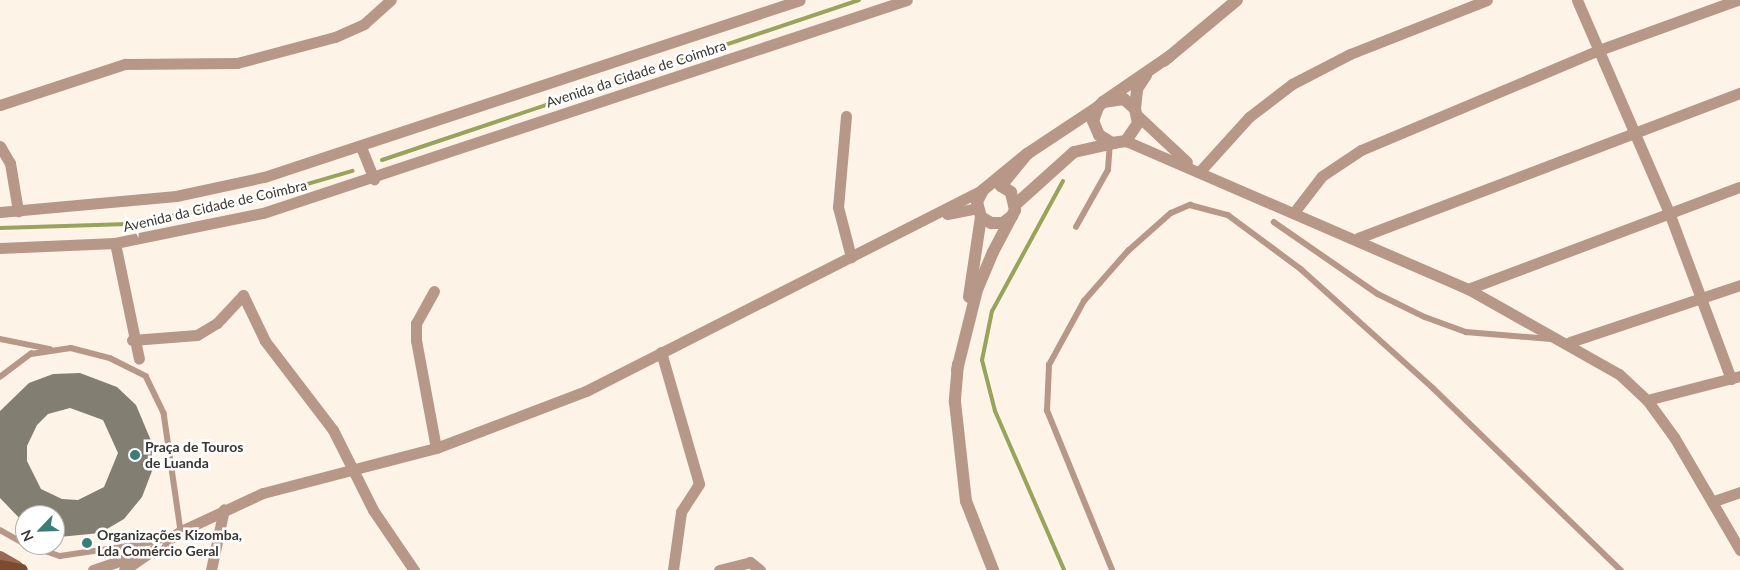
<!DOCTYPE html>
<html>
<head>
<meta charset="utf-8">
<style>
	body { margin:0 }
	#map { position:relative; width:1740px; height:570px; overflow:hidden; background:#fef3e7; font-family:Lato,sans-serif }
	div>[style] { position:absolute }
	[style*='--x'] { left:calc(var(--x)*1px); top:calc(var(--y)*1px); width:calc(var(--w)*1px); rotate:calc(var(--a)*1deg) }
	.stream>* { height:4px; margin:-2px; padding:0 2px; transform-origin:2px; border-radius:2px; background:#98a35b }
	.building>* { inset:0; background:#827e71 }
	.service>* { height:5.5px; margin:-2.75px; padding:0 2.75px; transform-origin:2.75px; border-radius:2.75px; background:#b79788 }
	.minor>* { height:11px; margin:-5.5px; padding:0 5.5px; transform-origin:5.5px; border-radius:5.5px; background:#b79788 }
	.tertiary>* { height:12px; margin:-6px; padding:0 6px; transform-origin:6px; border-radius:6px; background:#b79788 }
	.secondary>* { height:12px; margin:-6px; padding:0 6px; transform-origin:6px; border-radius:6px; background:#966a53 }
	.primary>* { height:12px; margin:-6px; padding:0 6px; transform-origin:6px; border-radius:6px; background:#7e4a2e }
	.dots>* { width:14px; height:14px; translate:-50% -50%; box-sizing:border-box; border:2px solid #fff; border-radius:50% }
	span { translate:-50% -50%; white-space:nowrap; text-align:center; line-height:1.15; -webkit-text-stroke:5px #fff; paint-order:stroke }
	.street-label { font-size:14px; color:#3a3631 }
	.poi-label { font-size:14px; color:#3a3631; font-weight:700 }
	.left { translate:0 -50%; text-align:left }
	.north { position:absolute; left:15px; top:505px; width:50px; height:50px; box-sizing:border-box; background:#fff; border:1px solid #b0afad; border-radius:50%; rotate:246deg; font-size:14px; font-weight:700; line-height:20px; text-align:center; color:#3a3631 }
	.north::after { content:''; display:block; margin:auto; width:18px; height:22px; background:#397f76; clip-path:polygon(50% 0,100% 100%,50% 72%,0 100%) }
</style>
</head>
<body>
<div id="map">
	<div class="stream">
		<div style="--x:382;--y:160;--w:503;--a:-18.54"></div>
		<div style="--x:1063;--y:181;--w:148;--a:118.6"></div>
		<div style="--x:992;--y:311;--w:50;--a:101.5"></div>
		<div style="--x:982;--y:360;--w:53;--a:75.7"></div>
		<div style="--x:995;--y:411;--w:173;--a:66.5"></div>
		<div style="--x:0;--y:228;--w:128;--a:-1.8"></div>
		<div style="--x:128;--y:224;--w:116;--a:-10.4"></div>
		<div style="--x:242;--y:203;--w:115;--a:-16.2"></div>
	</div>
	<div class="building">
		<div style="clip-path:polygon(evenodd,80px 373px,117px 387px,136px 405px,152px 443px,152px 471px,142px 497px,124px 519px,100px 533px,59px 537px,55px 536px,55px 515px,25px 515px,25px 524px,0 498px,0 411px,29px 383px,53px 374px,80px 373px,70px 408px,103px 420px,118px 453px,104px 487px,78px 500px,62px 499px,41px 489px,27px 461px,27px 446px,37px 425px,48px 414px,70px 408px)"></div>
	</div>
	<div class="service">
		<div style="--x:1274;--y:222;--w:126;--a:34.7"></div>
		<div style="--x:1378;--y:294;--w:52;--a:26.1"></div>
		<div style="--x:1425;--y:317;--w:44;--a:20.1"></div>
		<div style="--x:1466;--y:332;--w:85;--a:4.7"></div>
		<div style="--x:1076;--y:227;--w:65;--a:-60.7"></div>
		<div style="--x:1108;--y:170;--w:26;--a:-86"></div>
		<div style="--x:0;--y:339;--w:51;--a:11.3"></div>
		<div style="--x:0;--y:377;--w:39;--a:-37"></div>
		<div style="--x:31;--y:354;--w:40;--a:-8.5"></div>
		<div style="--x:71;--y:348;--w:40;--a:14.4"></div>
		<div style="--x:110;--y:358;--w:40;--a:26.6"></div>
		<div style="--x:146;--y:376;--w:41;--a:64.1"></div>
		<div style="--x:164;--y:413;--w:119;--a:81.8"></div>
		<div style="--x:0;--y:530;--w:29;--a:29"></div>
		<div style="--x:28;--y:545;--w:34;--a:19"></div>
		<div style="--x:60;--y:556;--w:103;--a:-8.4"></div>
		<div style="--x:1112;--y:570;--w:172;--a:-112.2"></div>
		<div style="--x:1047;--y:411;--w:46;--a:-87.5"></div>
		<div style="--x:1049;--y:365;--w:73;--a:-61.3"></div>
		<div style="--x:1084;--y:301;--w:67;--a:-48.7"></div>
		<div style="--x:1128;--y:251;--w:57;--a:-41.5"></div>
		<div style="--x:1171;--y:213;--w:21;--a:-23"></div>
		<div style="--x:1190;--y:205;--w:39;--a:15"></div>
		<div style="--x:1228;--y:215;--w:91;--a:36.5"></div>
		<div style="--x:1301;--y:269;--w:178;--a:42"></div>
		<div style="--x:1433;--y:388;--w:262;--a:44.1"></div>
	</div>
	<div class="minor">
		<div style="--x:1577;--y:0;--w:234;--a:66.6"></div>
		<div style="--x:1670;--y:215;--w:175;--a:69.6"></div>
		<div style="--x:0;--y:105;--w:132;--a:-18.2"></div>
		<div style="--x:125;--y:64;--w:112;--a:-0.5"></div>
		<div style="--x:237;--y:63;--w:101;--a:-14.9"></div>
		<div style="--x:335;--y:37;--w:32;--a:-24"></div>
		<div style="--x:364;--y:24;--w:36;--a:-42"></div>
		<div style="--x:846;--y:116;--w:91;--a:95"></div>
		<div style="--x:838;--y:207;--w:52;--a:75.4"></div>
		<div style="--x:1138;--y:116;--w:67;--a:43.2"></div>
		<div style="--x:1126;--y:141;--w:373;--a:23.4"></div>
		<div style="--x:1468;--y:289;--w:173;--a:29.4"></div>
		<div style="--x:1619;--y:374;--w:38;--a:43"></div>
		<div style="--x:1647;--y:400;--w:46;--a:53.9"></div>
		<div style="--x:1674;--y:437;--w:131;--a:59.7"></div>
		<div style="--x:0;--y:146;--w:20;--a:60"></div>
		<div style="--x:10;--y:163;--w:49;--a:80.5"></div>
		<div style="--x:361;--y:147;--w:35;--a:68"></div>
		<div style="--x:1201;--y:170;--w:72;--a:-47.8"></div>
		<div style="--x:1249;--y:117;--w:54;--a:-37.5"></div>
		<div style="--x:1292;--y:84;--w:65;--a:-27.3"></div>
		<div style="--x:1350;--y:54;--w:147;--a:-21.5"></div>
		<div style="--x:1295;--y:211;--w:44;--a:-52.4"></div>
		<div style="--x:1322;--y:176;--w:47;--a:-33.7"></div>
		<div style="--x:1361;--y:150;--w:258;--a:-22.8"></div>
		<div style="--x:1599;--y:50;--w:147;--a:-19.9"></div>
		<div style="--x:0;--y:212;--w:177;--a:-5.2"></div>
		<div style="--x:176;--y:196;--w:90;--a:-12.2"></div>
		<div style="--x:264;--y:177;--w:564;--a:-18.27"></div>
		<div style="--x:947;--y:214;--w:31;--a:-11"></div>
		<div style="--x:1358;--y:238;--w:409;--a:-20.8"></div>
		<div style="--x:115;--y:243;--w:118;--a:78.3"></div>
		<div style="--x:0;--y:248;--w:115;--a:-2.5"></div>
		<div style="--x:115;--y:243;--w:151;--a:-11.5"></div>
		<div style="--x:263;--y:213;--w:678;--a:-18.3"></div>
		<div style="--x:1468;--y:289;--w:290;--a:-20.6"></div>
		<div style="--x:434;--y:291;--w:37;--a:119"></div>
		<div style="--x:416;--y:323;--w:17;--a:90"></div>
		<div style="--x:416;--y:340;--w:110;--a:79.5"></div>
		<div style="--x:132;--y:340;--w:65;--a:-4.4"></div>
		<div style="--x:197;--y:335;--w:23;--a:-31"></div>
		<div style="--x:217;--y:323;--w:38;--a:-47"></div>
		<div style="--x:243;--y:295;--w:51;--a:64.4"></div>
		<div style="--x:265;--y:341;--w:112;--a:52.6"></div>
		<div style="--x:333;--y:430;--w:89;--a:63.4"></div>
		<div style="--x:373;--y:510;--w:73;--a:55.7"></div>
		<div style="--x:1570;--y:342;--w:179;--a:-18.5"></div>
		<div style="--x:661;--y:352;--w:137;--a:73.9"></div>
		<div style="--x:699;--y:484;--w:33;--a:123"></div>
		<div style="--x:681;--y:512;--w:59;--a:97.9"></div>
		<div style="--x:1647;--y:400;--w:96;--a:-14.5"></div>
		<div style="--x:1714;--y:501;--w:28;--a:-19"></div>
		<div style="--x:93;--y:570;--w:46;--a:-18.8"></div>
		<div style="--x:124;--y:570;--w:69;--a:-34.4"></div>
		<div style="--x:181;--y:531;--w:90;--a:-24.9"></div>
		<div style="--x:263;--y:493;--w:179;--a:-14.6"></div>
		<div style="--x:436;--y:448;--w:160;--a:-20.8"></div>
		<div style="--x:586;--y:391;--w:445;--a:-26.9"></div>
		<div style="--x:211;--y:570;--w:62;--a:-78"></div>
		<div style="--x:719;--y:570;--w:32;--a:-14"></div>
		<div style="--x:750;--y:562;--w:13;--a:39"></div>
	</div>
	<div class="tertiary">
		<div style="--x:1164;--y:61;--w:95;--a:-39.9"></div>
		<div style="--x:1103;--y:102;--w:21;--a:-8"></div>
		<div style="--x:1124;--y:99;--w:15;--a:42"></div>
		<div style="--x:1135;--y:109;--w:14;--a:78"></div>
		<div style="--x:1138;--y:123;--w:22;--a:124"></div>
		<div style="--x:1126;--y:141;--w:14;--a:172"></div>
		<div style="--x:1112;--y:143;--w:15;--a:-148"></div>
		<div style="--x:1099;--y:135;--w:15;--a:-113"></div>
		<div style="--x:1093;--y:121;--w:15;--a:-70"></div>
		<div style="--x:1098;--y:107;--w:7;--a:-45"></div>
		<div style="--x:1103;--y:102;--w:81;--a:-34.5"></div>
		<div style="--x:1135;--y:109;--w:20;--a:-84"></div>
		<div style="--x:1137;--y:89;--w:17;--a:-57"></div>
		<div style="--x:1027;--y:154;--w:85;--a:-33.5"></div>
		<div style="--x:1016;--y:204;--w:78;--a:-41.9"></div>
		<div style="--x:1074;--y:152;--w:42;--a:-12.4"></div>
		<div style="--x:969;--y:297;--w:81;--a:-81.5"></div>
		<div style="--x:958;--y:364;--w:38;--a:95"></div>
		<div style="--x:955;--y:402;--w:100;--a:83.7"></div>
		<div style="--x:966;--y:501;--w:74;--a:68.6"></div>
		<div style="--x:957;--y:370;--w:82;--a:-76"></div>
		<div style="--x:977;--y:290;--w:41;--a:-67.2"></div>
		<div style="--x:993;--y:252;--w:41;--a:-62.2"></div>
		<div style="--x:1012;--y:216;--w:7;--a:-63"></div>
		<div style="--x:1015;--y:210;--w:18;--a:-103"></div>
		<div style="--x:1011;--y:192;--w:12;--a:-149"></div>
		<div style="--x:1001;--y:186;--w:41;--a:-50.9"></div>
		<div style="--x:1027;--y:154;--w:57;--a:140.7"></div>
		<div style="--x:983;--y:190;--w:13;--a:117"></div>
		<div style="--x:977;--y:202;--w:16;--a:75"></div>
		<div style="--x:981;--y:217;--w:12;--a:31"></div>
		<div style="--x:991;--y:223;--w:12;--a:0"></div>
		<div style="--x:1003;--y:223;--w:11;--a:-38"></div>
	</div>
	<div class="secondary">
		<div style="--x:0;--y:557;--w:20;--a:30"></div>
	</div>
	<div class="primary">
		<div style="--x:0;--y:566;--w:22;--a:10"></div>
	</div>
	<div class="dots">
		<div style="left:135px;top:455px;background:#397f76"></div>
		<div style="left:87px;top:543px;background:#397f76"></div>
	</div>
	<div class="street-label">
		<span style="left:636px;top:74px;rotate:-18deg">Avenida da Cidade de Coimbra</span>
		<span style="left:215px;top:206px;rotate:-13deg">Avenida da Cidade de Coimbra</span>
	</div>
	<div class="poi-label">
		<span class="left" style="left:145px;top:455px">Praça de Touros<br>de Luanda</span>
		<span class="left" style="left:97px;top:543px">Organizações Kizomba,<br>Lda Comércio Geral</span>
	</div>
	<div class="north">N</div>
</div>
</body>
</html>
